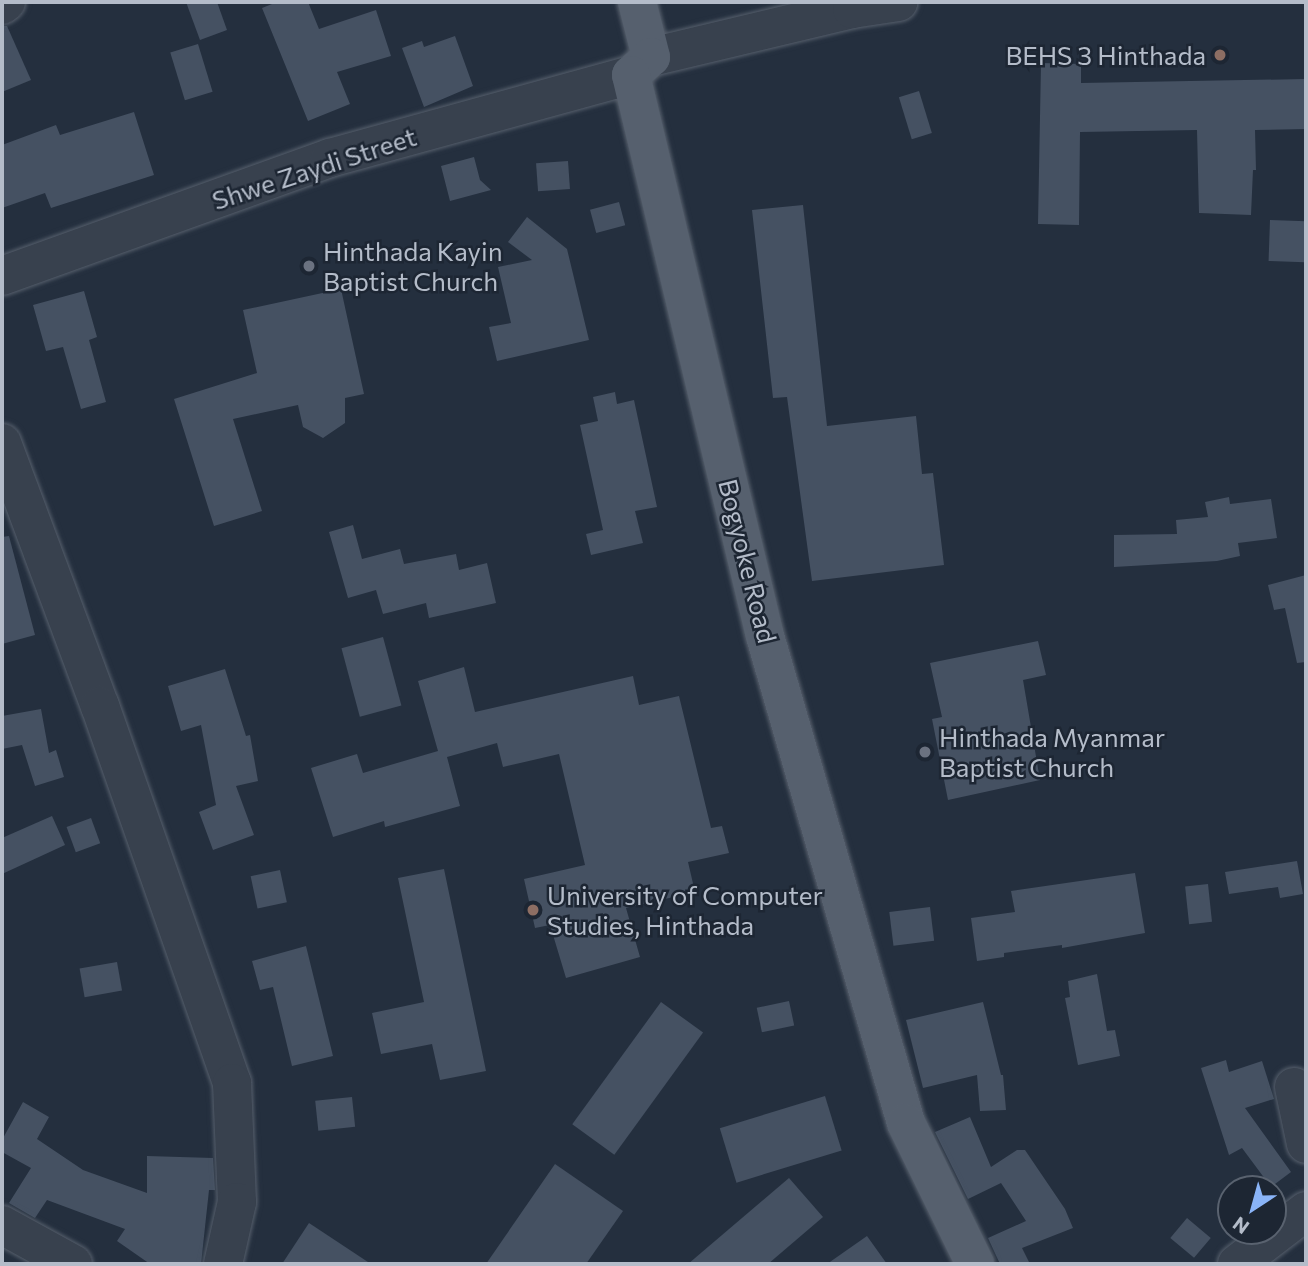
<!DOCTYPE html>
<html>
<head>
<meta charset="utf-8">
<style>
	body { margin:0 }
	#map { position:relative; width:1308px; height:1266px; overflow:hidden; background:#242f3e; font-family:Commissioner,sans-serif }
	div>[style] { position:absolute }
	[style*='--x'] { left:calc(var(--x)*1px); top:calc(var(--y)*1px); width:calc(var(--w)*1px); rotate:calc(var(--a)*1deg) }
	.building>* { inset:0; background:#455162; transform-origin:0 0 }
	.roads { filter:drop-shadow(0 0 2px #565f6c) drop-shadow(0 0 2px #565f6c) }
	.minor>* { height:38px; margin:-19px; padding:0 19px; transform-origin:19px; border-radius:19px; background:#38414e }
	.major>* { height:38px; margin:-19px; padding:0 19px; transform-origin:19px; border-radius:19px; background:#56606e }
	.dots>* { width:19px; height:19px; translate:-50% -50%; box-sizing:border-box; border:4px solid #1d2633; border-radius:50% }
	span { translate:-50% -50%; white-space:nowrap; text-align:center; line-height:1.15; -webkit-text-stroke:5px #1d2633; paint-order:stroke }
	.poi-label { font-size:26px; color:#b4bcc9 }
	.right { translate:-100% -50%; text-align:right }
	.left { translate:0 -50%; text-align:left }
	.street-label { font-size:26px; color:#b4bcc9 }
	.frame { position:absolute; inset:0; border:4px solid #b4bcc9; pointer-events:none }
	.north { position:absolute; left:1217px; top:1175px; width:70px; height:70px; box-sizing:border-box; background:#1d2633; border:2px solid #59626f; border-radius:50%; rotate:216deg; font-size:19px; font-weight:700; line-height:28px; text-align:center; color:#b4bcc9 }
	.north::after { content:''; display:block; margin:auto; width:24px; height:32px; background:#8ab4f8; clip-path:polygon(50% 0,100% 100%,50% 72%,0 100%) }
</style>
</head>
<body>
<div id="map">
	<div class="building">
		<div style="clip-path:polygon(186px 2px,217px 2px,227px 30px,200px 40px)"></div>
		<div style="clip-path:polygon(277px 2px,308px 2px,319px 29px,376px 10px,391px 56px,337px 72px,350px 104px,308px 121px,262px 8px)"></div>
		<div style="clip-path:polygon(2px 26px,7px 26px,31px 80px,2px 92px)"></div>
		<div style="clip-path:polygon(455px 36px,473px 86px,424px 107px,402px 48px,422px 41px,424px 47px)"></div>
		<div style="left:198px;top:44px;width:50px;height:29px;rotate:73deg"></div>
		<div style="clip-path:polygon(1041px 63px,1081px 64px,1081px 83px,1306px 79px,1306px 129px,1255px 130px,1256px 170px,1253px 170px,1251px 215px,1199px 213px,1197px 130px,1080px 132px,1079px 225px,1038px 224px)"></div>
		<div style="left:919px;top:91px;width:44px;height:21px;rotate:73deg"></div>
		<div style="clip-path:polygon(134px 112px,154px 175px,51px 208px,45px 193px,2px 208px,2px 145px,56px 125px,60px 135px)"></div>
		<div style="clip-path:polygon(474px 157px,480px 180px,491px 190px,450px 201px,441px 166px)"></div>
		<div style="left:568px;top:161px;width:28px;height:32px;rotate:86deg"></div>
		<div style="left:619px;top:202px;width:24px;height:30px;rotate:75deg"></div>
		<div style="clip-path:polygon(803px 205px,827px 426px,916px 416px,922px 474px,933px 473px,944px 565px,812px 581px,787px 397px,773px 398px,752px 210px)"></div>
		<div style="clip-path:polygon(527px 217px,567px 249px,589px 340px,497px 361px,489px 327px,511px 323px,498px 267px,532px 260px,508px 242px)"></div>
		<div style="left:1270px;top:220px;width:36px;height:41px;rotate:2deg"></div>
		<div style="clip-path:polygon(341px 289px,364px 394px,345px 398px,345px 423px,323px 438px,303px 427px,298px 405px,233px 419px,262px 511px,214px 526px,174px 399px,257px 373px,243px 310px)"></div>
		<div style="clip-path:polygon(84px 291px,97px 337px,89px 340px,106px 402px,81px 409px,63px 347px,46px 351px,33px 305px)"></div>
		<div style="clip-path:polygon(615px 392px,617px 404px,634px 400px,657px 507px,635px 511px,643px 543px,591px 555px,586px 534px,603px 530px,580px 425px,598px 421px,593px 397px)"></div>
		<div style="clip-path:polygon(1229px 497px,1230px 504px,1271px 499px,1277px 538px,1238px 543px,1240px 556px,1217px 561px,1114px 567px,1114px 535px,1177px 534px,1176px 520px,1208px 517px,1205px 502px)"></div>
		<div style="clip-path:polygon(353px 525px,362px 559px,400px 549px,404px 564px,456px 554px,459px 570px,487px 563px,496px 603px,429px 618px,426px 603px,383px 614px,376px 590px,348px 598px,329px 532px)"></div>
		<div style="clip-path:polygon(9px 536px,35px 635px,2px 644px,2px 537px)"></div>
		<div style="clip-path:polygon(1306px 575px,1306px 662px,1297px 663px,1285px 608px,1274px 610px,1268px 585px)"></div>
		<div style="left:383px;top:637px;width:71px;height:43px;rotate:75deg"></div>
		<div style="clip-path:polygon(1038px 641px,1046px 675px,1023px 680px,1040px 780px,948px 800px,932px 719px,942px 717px,930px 663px)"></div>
		<div style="clip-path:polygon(464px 667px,475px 712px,633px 676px,639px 705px,679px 696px,711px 828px,722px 826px,729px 853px,688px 862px,695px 892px,626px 908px,640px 957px,566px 978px,550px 925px,535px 928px,524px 879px,585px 865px,559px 754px,503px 767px,497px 743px,447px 757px,460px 806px,385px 827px,384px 821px,333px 837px,311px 768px,357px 754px,363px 773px,438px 751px,418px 681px)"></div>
		<div style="clip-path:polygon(225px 669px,246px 736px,250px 735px,258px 781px,236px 786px,254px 835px,213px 850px,199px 812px,216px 805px,201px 725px,181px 731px,168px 686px)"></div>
		<div style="clip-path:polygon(41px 709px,49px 753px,56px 750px,64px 777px,35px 786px,22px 745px,2px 749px,2px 716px)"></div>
		<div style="clip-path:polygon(52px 816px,65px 845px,2px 874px,2px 838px)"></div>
		<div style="left:91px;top:818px;width:27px;height:26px;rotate:70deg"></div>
		<div style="clip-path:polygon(1297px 861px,1303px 894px,1280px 898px,1278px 887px,1229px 894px,1225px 872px)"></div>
		<div style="clip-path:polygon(444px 869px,486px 1071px,440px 1080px,432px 1044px,381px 1054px,372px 1013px,424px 1002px,398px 878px)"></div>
		<div style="left:280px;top:870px;width:33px;height:30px;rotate:78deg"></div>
		<div style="clip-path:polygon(1135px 873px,1145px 933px,1062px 948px,1062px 945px,1004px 953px,1004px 957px,977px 961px,971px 918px,1015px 912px,1011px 891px)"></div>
		<div style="left:1208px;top:884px;width:38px;height:23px;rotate:84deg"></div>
		<div style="left:930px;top:907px;width:34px;height:41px;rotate:83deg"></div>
		<div style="clip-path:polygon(306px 946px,333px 1056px,292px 1066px,273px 987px,260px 990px,252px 961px)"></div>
		<div style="left:117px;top:962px;width:29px;height:38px;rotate:80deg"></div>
		<div style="clip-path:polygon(1097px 974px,1107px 1031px,1115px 1030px,1120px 1056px,1078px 1065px,1065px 998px,1070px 997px,1068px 981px)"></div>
		<div style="left:789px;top:1001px;width:25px;height:33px;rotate:78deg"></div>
		<div style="left:661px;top:1002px;width:52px;height:151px;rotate:36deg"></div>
		<div style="clip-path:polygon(983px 1002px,1001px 1075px,1003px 1075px,1006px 1110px,980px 1111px,977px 1075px,923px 1088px,906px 1020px)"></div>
		<div style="clip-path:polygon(1226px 1060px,1229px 1072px,1262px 1061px,1274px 1099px,1245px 1108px,1291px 1172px,1271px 1187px,1242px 1148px,1229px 1155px,1201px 1068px)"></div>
		<div style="left:825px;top:1096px;width:57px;height:110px;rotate:73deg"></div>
		<div style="left:352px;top:1097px;width:30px;height:37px;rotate:84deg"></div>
		<div style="clip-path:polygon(23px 1102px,49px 1117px,37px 1139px,83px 1170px,147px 1193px,147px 1156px,213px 1158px,215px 1190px,209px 1190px,201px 1264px,150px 1264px,117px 1241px,125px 1229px,47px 1200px,35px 1218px,9px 1203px,31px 1168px,2px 1152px,2px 1140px)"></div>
		<div style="clip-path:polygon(970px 1117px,991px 1167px,1017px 1150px,1025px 1150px,1065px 1209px,1073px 1228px,1022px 1248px,1030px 1264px,1000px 1264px,988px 1238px,1026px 1221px,1001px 1183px,968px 1199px,935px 1132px)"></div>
		<div style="clip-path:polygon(555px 1164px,623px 1211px,586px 1264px,486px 1264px)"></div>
		<div style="clip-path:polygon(789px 1178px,823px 1217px,768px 1264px,688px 1264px)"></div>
		<div style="left:1187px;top:1218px;width:31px;height:26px;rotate:40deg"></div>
		<div style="clip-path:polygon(309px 1223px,371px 1264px,282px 1264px)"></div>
		<div style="clip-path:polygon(867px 1236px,887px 1264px,827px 1264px)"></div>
	</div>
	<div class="roads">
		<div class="minor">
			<div style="--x:2;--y:5;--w:5;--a:-37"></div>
			<div style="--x:651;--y:57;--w:207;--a:-13.4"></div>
			<div style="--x:852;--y:9;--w:47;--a:-8.7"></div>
			<div style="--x:2;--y:276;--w:349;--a:-19.8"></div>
			<div style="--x:330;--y:158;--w:312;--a:-15.4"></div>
			<div style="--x:2;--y:443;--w:281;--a:69.6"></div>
			<div style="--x:100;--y:706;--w:399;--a:70.7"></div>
			<div style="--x:232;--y:1083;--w:119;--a:87.6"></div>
			<div style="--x:237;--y:1202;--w:64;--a:102.7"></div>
			<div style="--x:1294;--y:1087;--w:58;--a:78.1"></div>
			<div style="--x:2;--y:1225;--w:81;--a:28.8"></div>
			<div style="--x:1237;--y:1264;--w:87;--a:-37.5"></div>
		</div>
		<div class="major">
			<div style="--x:637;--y:2;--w:57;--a:75.7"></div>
			<div style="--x:651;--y:57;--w:27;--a:138"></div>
			<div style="--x:631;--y:75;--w:577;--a:76.57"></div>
			<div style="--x:765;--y:636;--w:507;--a:73.85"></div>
			<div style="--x:906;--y:1123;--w:157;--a:63.9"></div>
		</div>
	</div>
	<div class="dots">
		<div style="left:1220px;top:55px;background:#8d6e63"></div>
		<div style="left:309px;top:266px;background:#6b7280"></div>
		<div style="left:925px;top:752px;background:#6b7280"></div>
		<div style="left:533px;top:910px;background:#8d6e63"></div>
	</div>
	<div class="poi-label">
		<span class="right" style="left:1206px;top:55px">BEHS 3 Hinthada</span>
		<span class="left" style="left:323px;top:266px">Hinthada Kayin<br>Baptist Church</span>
		<span class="left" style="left:939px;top:752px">Hinthada Myanmar<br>Baptist Church</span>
		<span class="left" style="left:547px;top:910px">University of Computer<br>Studies, Hinthada</span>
	</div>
	<div class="street-label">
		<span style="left:314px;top:168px;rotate:-18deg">Shwe Zaydi Street</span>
		<span style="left:748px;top:561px;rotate:76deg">Bogyoke Road</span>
	</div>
	<div class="frame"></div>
	<div class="north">N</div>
</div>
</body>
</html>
